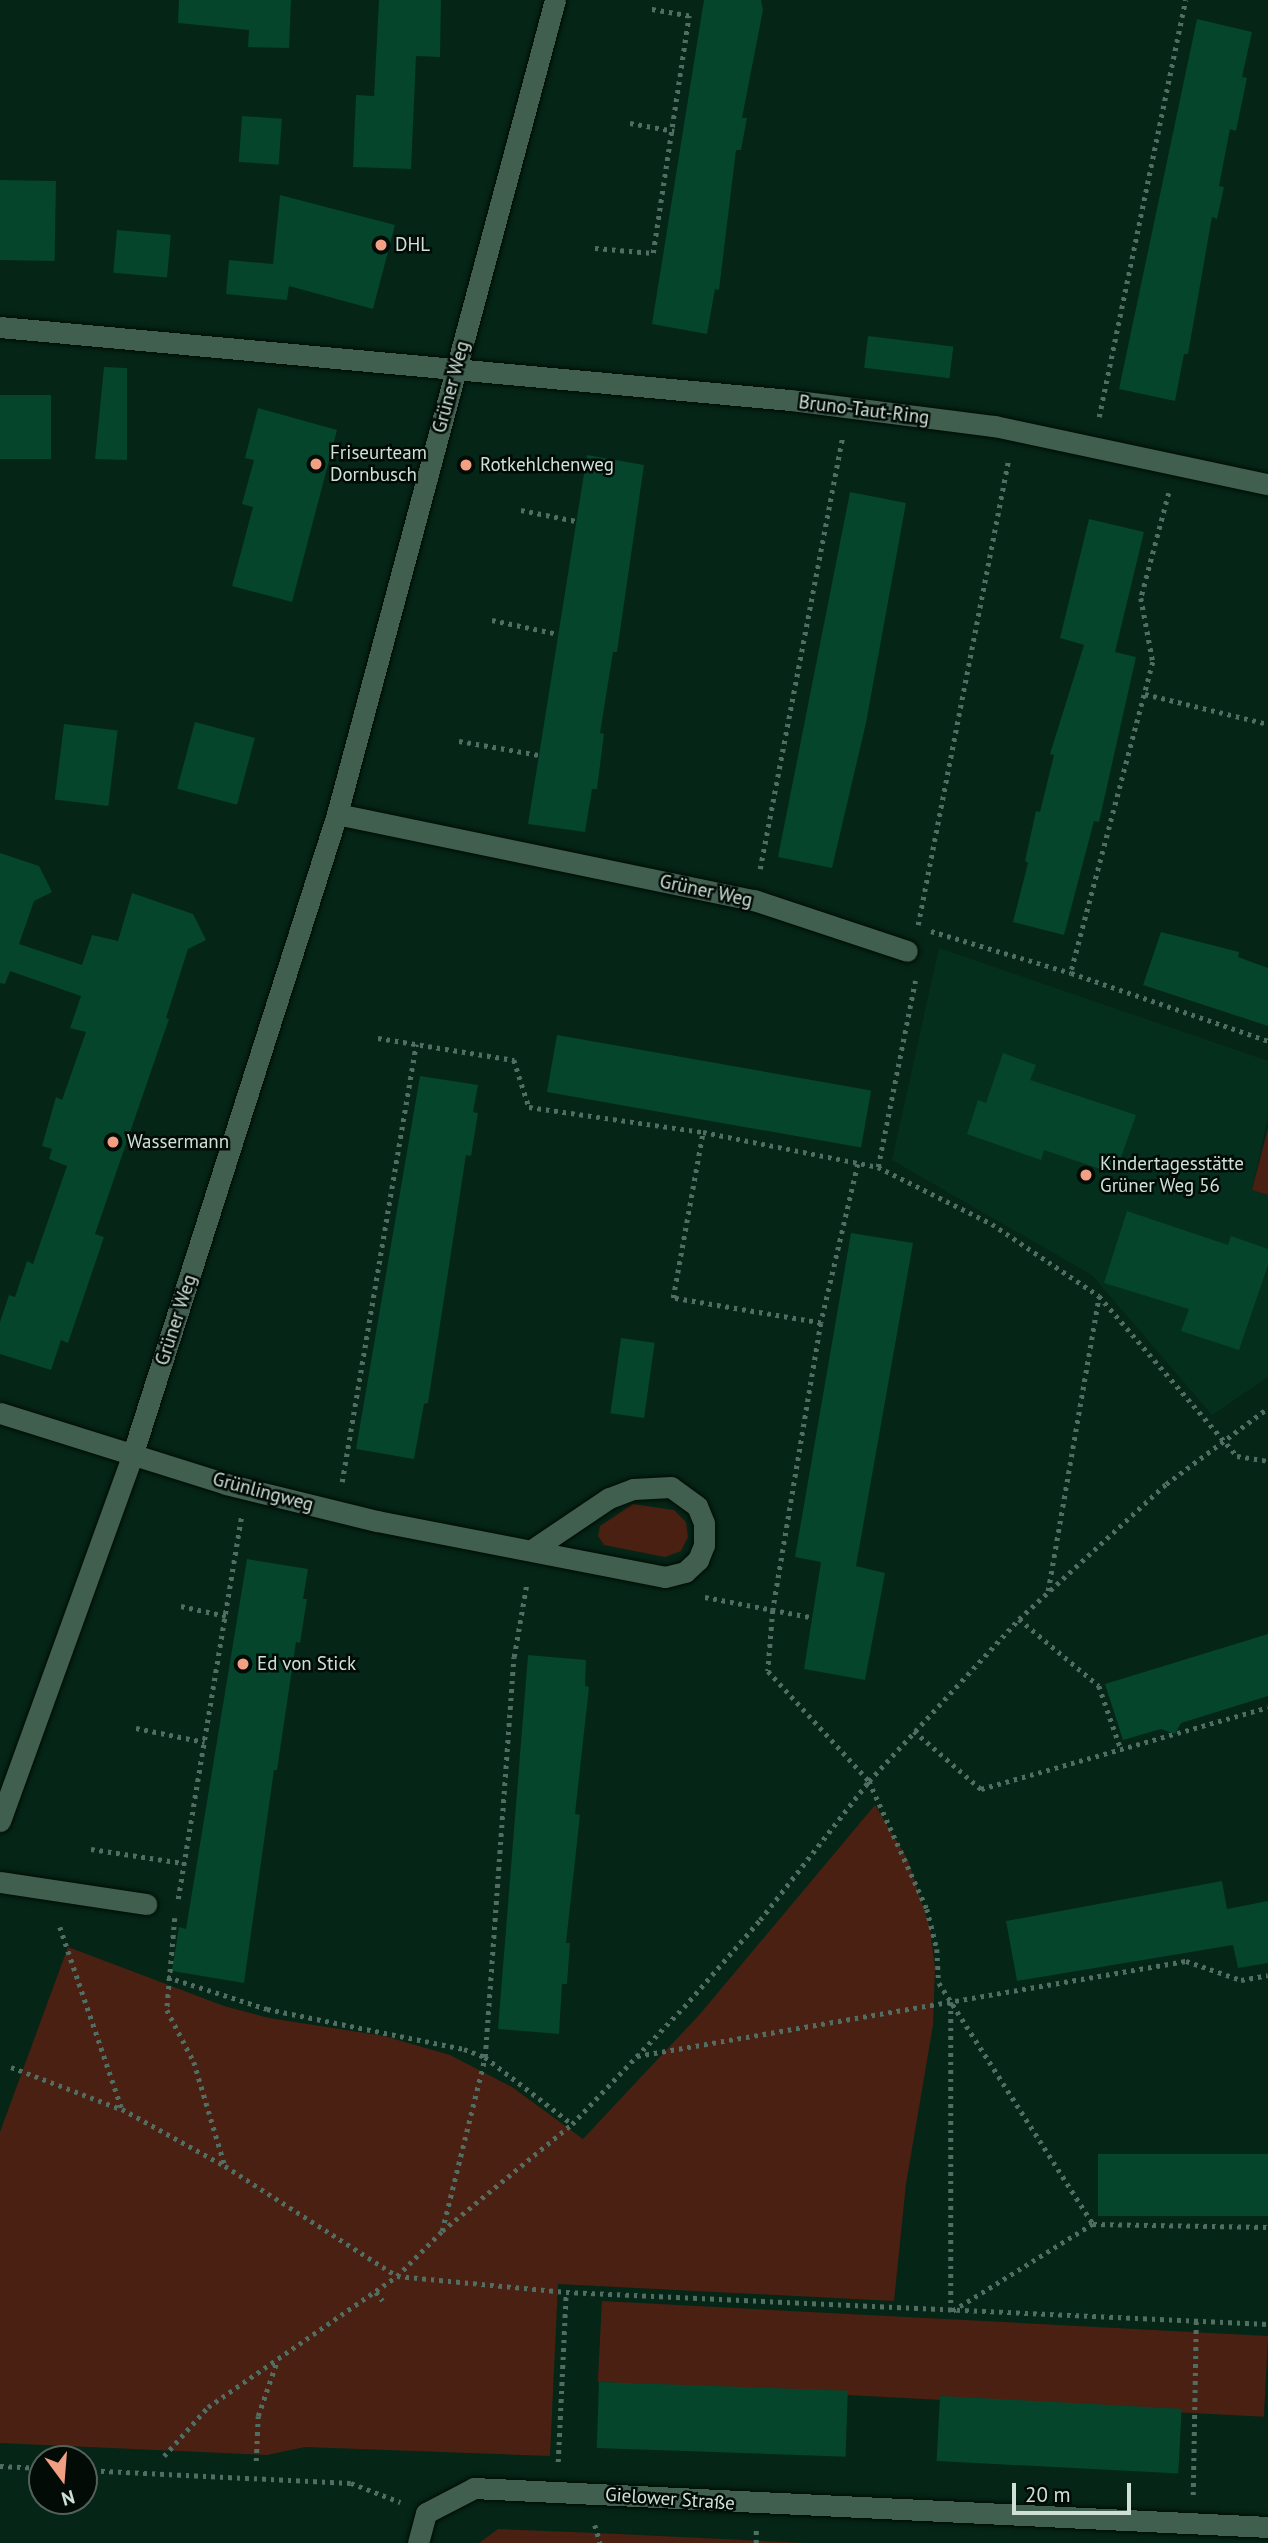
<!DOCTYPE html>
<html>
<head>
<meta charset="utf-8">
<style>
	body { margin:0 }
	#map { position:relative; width:1268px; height:2543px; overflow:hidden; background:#052517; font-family:"PT Sans",sans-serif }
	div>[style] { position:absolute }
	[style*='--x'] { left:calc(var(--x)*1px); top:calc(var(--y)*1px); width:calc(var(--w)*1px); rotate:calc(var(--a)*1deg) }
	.built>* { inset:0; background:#052f1d }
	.green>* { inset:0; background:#492012; transform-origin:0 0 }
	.building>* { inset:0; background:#04452c; transform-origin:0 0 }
	.path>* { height:4.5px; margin-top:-2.25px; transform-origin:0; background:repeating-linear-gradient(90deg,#526d61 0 3.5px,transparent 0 8.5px) }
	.roads { filter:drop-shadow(0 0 2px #000c04) drop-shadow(0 0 2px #000c04) }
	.service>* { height:21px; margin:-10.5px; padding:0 10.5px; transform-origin:10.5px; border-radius:10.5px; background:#405f4f }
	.minor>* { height:21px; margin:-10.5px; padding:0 10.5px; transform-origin:10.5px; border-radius:10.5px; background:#405f4f }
	.dots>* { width:19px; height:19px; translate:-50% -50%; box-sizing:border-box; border:4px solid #020b06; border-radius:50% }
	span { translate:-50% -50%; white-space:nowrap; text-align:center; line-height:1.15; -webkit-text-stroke:5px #020b06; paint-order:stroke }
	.poi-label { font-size:19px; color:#cfe1d7 }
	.left { translate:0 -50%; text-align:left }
	.street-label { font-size:19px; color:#cfe1d7 }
	.north { position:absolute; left:28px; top:2445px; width:70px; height:70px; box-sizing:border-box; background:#020b06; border:2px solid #54615a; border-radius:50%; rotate:164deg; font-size:19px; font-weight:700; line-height:28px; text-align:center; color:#cfe1d7 }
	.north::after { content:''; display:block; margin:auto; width:24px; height:32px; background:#f39f83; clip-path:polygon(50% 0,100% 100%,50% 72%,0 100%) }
	.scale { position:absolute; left:1012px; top:2483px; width:119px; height:32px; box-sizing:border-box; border:4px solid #cfe1d7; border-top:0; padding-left:9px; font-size:21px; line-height:24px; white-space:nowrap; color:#cfe1d7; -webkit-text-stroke:5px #020b06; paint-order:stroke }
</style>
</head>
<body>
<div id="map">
	<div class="built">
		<div style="clip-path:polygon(939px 948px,1268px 1061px,1268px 1116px,1252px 1190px,1268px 1195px,1268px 1377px,1212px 1415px,1092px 1275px,892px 1160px)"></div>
	</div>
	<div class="green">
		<div style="clip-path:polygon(1268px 1128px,1268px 1195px,1252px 1190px)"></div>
		<div style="clip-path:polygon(633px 1504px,674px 1510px,686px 1522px,688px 1537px,681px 1551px,665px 1557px,604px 1545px,598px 1536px,600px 1526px)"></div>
		<div style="clip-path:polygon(875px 1805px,908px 1860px,930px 1928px,935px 1968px,933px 2025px,906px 2184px,894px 2301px,558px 2284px,550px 2456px,305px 2447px,267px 2455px,0 2443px,0 2132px,68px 1947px,224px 2006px,269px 2018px,384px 2036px,450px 2055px,512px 2087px,583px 2139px,700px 2014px)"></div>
		<div style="left:602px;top:2301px;width:667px;height:81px;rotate:3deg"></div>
		<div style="clip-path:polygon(498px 2529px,597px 2533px,805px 2543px,479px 2543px)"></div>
	</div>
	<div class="building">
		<div style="clip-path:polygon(179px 0,291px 0,289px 48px,248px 47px,249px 30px,178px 23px)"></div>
		<div style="clip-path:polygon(379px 0,441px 0,440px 57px,416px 56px,411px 169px,353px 167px,356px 95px,374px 96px)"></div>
		<div style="clip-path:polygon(704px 0,761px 0,763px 10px,742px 118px,747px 118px,741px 150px,736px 150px,719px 290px,715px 289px,707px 334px,652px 324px)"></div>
		<div style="clip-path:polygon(1197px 19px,1252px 32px,1242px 77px,1247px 78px,1236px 131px,1230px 129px,1219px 186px,1224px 187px,1217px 219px,1212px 217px,1188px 354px,1184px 354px,1175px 401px,1119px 389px)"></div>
		<div style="left:242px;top:116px;width:40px;height:46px;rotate:4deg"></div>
		<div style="left:0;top:180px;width:56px;height:80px;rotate:1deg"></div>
		<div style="clip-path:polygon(280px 195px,395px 225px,373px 309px,289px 286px,287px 300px,226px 294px,229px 260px,273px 264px)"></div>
		<div style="left:117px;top:230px;width:54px;height:43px;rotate:5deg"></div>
		<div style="left:868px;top:336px;width:86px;height:32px;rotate:7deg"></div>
		<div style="clip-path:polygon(104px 367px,127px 368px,127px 460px,95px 459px)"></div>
		<div style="left:0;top:395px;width:51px;height:64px"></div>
		<div style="clip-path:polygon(258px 408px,337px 430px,292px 602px,232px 586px,253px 507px,242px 504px,254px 460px,245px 458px)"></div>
		<div style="clip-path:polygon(587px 455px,644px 465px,617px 652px,613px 652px,600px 733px,604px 734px,597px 789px,592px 789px,585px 832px,528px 824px)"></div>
		<div style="clip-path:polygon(850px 492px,906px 503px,866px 723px,832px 868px,778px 857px)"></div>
		<div style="clip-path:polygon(1089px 519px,1144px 532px,1115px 652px,1136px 657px,1099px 822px,1094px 821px,1064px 935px,1013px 922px,1028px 863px,1025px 861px,1036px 811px,1040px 812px,1054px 755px,1050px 754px,1084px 645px,1060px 638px)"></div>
		<div style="left:195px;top:722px;width:62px;height:69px;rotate:15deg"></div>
		<div style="left:64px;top:724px;width:54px;height:76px;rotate:7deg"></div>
		<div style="clip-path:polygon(0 853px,39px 866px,52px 892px,34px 901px,19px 944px,82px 965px,92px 935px,118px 941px,132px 893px,193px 914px,206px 940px,188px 949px,166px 1018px,169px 1019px,95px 1234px,104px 1237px,68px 1343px,61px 1340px,51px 1370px,0 1354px,0 1322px,9px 1295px,15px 1297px,27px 1261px,33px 1264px,67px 1166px,49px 1159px,52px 1149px,42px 1146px,56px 1097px,62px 1100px,86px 1032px,70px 1028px,81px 996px,10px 971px,5px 984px,0 983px)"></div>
		<div style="clip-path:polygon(1161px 932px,1239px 952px,1238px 957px,1268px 968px,1268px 1026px,1143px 985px)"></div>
		<div style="left:557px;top:1035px;width:319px;height:58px;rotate:10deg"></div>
		<div style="clip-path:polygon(1003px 1053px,1036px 1065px,1030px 1080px,1136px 1115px,1115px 1174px,1044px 1150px,1041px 1160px,967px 1134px,978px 1100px,986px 1103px)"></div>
		<div style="clip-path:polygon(420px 1076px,478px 1085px,473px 1112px,478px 1113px,471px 1156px,466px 1155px,428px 1403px,424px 1404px,414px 1459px,356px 1449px)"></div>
		<div style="clip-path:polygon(1127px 1211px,1228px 1245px,1231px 1236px,1268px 1249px,1268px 1265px,1239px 1350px,1181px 1331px,1189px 1309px,1104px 1283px)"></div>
		<div style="clip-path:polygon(851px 1233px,913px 1243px,856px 1566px,885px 1573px,865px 1680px,804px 1669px,821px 1562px,795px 1557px)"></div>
		<div style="left:621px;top:1338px;width:34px;height:76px;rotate:8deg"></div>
		<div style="clip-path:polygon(247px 1559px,308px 1569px,303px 1599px,307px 1599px,300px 1643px,296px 1642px,277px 1770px,274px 1770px,244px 1983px,172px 1971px,179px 1927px,186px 1929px)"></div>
		<div style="clip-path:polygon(1268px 1634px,1268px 1696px,1181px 1723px,1175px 1734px,1161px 1729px,1123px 1740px,1105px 1684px)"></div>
		<div style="clip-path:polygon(528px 1655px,586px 1660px,585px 1686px,589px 1687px,575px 1814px,580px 1815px,566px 1943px,570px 1943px,567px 1984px,562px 1984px,559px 2034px,498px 2029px)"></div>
		<div style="clip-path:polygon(1222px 1881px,1227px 1909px,1268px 1901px,1268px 1963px,1238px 1968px,1233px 1945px,1017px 1981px,1006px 1921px)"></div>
		<div style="left:1098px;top:2154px;width:170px;height:62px"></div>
		<div style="left:599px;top:2382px;width:249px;height:66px;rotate:2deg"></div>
		<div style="left:940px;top:2396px;width:242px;height:65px;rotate:3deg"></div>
	</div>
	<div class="path">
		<div style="--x:630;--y:123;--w:45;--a:10.3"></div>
		<div style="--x:595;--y:248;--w:58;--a:4.9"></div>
		<div style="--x:653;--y:253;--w:240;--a:-81.4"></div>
		<div style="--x:689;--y:16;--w:39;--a:-170"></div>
		<div style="--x:1099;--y:417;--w:426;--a:-78.3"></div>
		<div style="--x:1169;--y:493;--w:109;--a:104.9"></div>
		<div style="--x:1141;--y:598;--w:65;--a:79.4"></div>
		<div style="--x:1153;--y:662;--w:322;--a:104.8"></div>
		<div style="--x:1071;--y:973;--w:208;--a:19"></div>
		<div style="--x:521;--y:510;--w:56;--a:11.3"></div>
		<div style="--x:492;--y:620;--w:67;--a:12"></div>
		<div style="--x:1145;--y:694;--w:127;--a:13.7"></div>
		<div style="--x:459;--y:741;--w:81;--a:9.9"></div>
		<div style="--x:760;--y:869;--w:439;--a:-79.2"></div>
		<div style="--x:918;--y:925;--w:474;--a:-79"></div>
		<div style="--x:931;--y:931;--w:146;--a:16.7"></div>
		<div style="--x:378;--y:1038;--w:138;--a:9.2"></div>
		<div style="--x:514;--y:1060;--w:49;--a:72.3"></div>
		<div style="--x:529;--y:1107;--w:176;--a:8.2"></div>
		<div style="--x:858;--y:1164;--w:163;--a:103.1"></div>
		<div style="--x:821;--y:1323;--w:291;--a:99.5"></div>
		<div style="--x:773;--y:1610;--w:61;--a:94.7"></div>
		<div style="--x:768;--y:1671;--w:149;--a:47.4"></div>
		<div style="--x:869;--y:1781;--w:141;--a:65.6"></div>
		<div style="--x:927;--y:1909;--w:41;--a:76"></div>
		<div style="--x:937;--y:1949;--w:34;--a:87"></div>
		<div style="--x:939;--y:1983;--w:286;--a:57.4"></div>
		<div style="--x:1093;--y:2224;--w:165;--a:148.1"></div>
		<div style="--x:878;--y:1167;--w:190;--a:-78.7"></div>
		<div style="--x:821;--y:1323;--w:150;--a:-170.4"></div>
		<div style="--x:673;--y:1298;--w:169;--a:-79.8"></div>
		<div style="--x:703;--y:1132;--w:178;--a:11.3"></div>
		<div style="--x:878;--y:1167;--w:127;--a:26.6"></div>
		<div style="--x:992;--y:1224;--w:129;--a:33.9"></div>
		<div style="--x:1099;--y:1296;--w:211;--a:49.2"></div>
		<div style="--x:1237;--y:1456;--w:31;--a:9"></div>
		<div style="--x:342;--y:1482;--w:444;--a:-80.4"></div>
		<div style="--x:1048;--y:1591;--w:298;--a:-80.2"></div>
		<div style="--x:705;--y:1597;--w:107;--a:10.8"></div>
		<div style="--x:181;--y:1606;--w:46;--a:12.5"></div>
		<div style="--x:1019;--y:1619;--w:104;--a:39.9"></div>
		<div style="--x:1099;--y:1686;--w:67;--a:70.8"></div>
		<div style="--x:136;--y:1728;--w:70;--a:11.5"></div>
		<div style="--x:914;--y:1731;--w:89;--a:40.9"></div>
		<div style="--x:981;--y:1789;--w:298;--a:-15.9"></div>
		<div style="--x:91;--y:1849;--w:93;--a:8.7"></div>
		<div style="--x:178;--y:1899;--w:387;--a:-80.6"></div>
		<div style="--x:175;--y:1918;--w:92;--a:95"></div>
		<div style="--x:167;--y:2010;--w:59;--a:62.6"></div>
		<div style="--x:194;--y:2062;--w:109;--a:73.4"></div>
		<div style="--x:60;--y:1927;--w:192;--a:71.2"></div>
		<div style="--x:122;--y:2109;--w:118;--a:29"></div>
		<div style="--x:225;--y:2166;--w:204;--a:32.6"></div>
		<div style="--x:397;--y:2276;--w:170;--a:5.4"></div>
		<div style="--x:566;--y:2292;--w:703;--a:2.61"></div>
		<div style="--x:167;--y:1977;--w:105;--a:17.7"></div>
		<div style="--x:267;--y:2009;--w:201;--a:11.5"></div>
		<div style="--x:464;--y:2049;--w:22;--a:21"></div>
		<div style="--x:485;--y:2057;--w:110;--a:37.6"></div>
		<div style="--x:951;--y:2002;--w:310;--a:90"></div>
		<div style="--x:637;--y:2056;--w:557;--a:-9.82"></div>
		<div style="--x:1186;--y:1961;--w:58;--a:19.1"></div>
		<div style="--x:1241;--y:1980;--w:27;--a:-10"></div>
		<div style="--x:11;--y:2067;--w:118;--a:20.9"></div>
		<div style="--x:1093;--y:2224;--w:175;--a:1"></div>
		<div style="--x:442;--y:2231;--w:179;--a:-76.1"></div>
		<div style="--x:485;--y:2057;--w:401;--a:-85.9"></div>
		<div style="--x:514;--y:1657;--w:76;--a:-80.2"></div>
		<div style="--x:376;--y:2292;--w:11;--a:52"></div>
		<div style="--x:164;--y:2456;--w:66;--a:-48.1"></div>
		<div style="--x:208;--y:2407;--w:230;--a:-34.7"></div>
		<div style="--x:397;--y:2276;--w:64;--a:-45"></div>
		<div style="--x:442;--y:2231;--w:168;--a:-39.5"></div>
		<div style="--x:572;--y:2124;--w:162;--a:-46.3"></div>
		<div style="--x:684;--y:2007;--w:116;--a:-48.9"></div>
		<div style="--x:760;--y:1920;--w:177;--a:-51.9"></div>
		<div style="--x:869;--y:1781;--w:221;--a:-47.2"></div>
		<div style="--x:1019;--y:1619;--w:200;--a:-42.6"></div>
		<div style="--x:1166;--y:1484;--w:127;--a:-36.7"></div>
		<div style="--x:256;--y:2461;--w:45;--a:-87.5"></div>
		<div style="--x:258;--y:2416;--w:55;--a:-70.9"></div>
		<div style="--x:558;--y:2462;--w:170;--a:-87.3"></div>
		<div style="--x:0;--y:2466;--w:42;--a:2.7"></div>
		<div style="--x:84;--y:2470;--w:267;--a:2.8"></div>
		<div style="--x:351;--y:2483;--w:53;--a:21.2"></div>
		<div style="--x:1193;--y:2495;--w:174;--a:-89"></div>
		<div style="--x:595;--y:2525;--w:19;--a:74"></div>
		<div style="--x:756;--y:2543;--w:13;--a:-90"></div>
	</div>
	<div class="roads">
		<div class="service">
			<div style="--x:337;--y:814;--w:426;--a:11.7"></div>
			<div style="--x:754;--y:900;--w:161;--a:18.4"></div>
			<div style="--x:0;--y:1882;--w:148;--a:8.6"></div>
		</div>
		<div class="minor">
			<div style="--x:0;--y:327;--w:793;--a:5.28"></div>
			<div style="--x:790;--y:400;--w:206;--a:7.3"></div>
			<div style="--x:994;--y:426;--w:280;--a:12"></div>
			<div style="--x:0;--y:1413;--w:237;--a:17.4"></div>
			<div style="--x:226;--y:1484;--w:155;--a:13.8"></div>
			<div style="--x:377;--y:1521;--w:293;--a:11"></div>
			<div style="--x:665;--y:1577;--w:21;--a:-14"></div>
			<div style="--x:685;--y:1572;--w:18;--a:-43"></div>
			<div style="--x:698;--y:1560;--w:16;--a:-68"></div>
			<div style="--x:704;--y:1545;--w:22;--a:-90"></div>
			<div style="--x:704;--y:1523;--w:18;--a:-112"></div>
			<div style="--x:697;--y:1506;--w:32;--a:-144"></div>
			<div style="--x:671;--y:1487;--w:38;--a:177"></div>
			<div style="--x:633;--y:1489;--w:26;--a:159"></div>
			<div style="--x:609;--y:1498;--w:93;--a:146"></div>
			<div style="--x:0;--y:1821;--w:391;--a:-70.1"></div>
			<div style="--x:133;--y:1453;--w:671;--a:-72.29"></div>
			<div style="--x:337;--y:814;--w:843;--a:-75.01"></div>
			<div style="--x:418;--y:2543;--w:31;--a:-75"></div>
			<div style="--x:426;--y:2513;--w:54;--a:-27.5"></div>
			<div style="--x:474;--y:2488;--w:795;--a:2.81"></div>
		</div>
	</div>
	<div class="dots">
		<div style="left:381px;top:245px;background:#f39f83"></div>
		<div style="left:316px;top:464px;background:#f39f83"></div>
		<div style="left:466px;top:465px;background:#f39f83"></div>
		<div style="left:113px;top:1142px;background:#f39f83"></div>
		<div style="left:1086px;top:1175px;background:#f39f83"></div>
		<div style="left:243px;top:1664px;background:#f39f83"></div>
	</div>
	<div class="poi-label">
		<span class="left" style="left:395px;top:245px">DHL</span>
		<span class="left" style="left:330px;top:464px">Friseurteam<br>Dornbusch</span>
		<span class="left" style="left:480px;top:465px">Rotkehlchenweg</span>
		<span class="left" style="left:127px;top:1142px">Wassermann</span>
		<span class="left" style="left:1100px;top:1175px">Kindertagesstätte<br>Grüner Weg 56</span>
		<span class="left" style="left:257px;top:1664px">Ed von Stick</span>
	</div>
	<div class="street-label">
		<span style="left:451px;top:387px;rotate:-75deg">Grüner Weg</span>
		<span style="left:864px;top:410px;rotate:7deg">Bruno-Taut-Ring</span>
		<span style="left:706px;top:891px;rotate:12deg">Grüner Weg</span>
		<span style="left:176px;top:1320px;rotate:-72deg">Grüner Weg</span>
		<span style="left:263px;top:1492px;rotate:15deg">Grünlingweg</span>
		<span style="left:670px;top:2499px;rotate:4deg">Gielower Straße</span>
	</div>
	<div class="north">N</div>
	<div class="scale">20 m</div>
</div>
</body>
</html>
